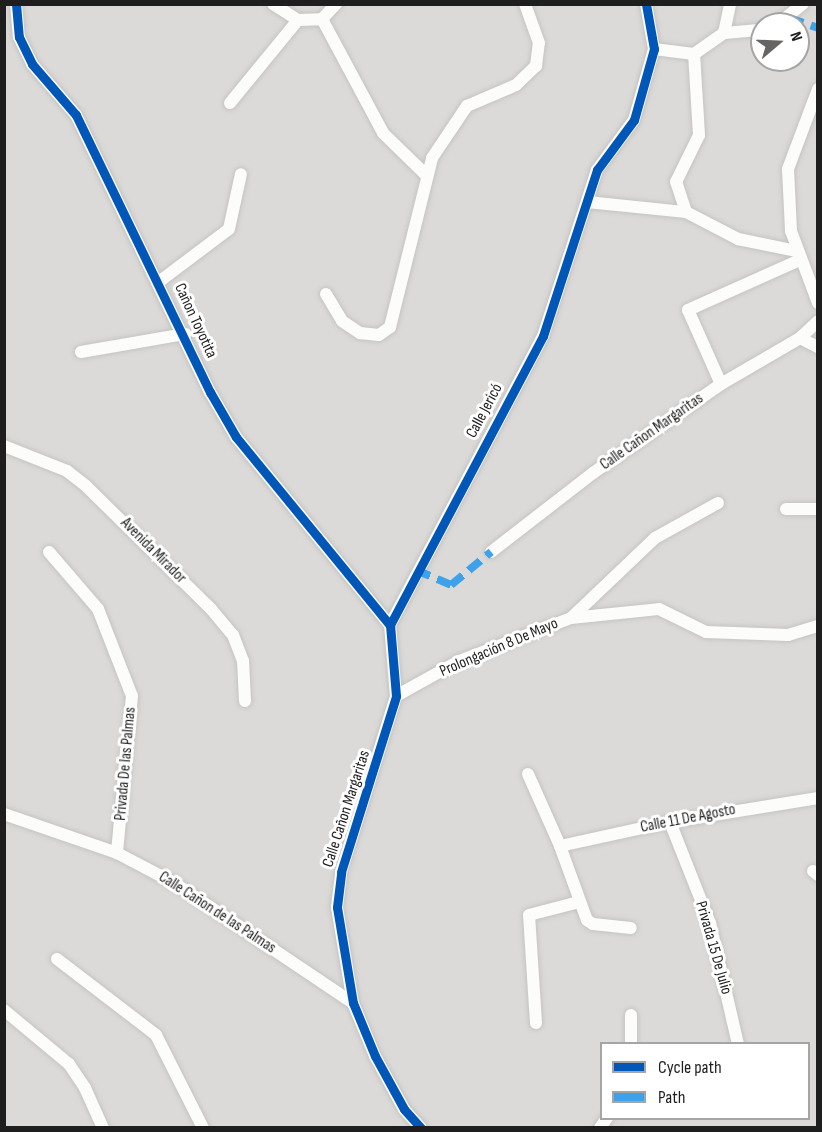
<!DOCTYPE html>
<html>
<head>
<meta charset="utf-8">
<style>
	body { margin:0 }
	#map { position:relative; width:822px; height:1132px; overflow:hidden; background:#edeae6; font-family:"Sofia Sans Condensed",sans-serif }
	div>[style] { position:absolute }
	[style*='--x'] { left:calc(var(--x)*1px); top:calc(var(--y)*1px); width:calc(var(--w)*1px); rotate:calc(var(--a)*1deg) }
	.residential>* { inset:0; background:#dcdad8 }
	.roads { filter:drop-shadow(0 0 2px #c5c4c2) drop-shadow(0 0 2px #c5c4c2) }
	.street>* { height:12px; margin:-6px; padding:0 6px; transform-origin:6px; border-radius:6px; background:#fcfcfb }
	.quiet>* { height:8px; margin-top:-4px; transform-origin:0; background:repeating-linear-gradient(90deg,#3da2ea 0 15px,transparent 0 23px) }
	.cycleway>* { height:9px; margin:-4.5px; padding:0 4.5px; transform-origin:4.5px; border-radius:4.5px; background:#0057b8 }
	span { translate:-50% -50%; white-space:nowrap; text-align:center; line-height:1.15; -webkit-text-stroke:6px #fff; paint-order:stroke }
	.street-label { font-size:16px; color:#1e1e1e }
	.frame { position:absolute; inset:0; border:6px solid #1e1e1e; pointer-events:none }
	.legend { position:absolute; left:600px; top:1042px; width:210px; height:78px; box-sizing:border-box; background:#fff; border:2px solid #a5a5a5; margin:0; padding:8px 10px; list-style:none; font-size:18px; color:#1e1e1e }
	.legend li { display:flex; align-items:center; gap:12px; height:30px }
	.legend b { width:30px; border:2px solid #a5a5a5 }
	.north { position:absolute; left:750px; top:12px; width:60px; height:60px; box-sizing:border-box; background:#fff; border:2px solid #a5a5a5; border-radius:50%; rotate:71deg; font-size:16px; font-weight:700; line-height:24px; text-align:center; color:#1e1e1e }
	.north::after { content:''; display:block; margin:auto; width:21px; height:27px; background:#666564; clip-path:polygon(50% 0,100% 100%,50% 72%,0 100%) }
</style>
</head>
<body>
<div id="map">
	<div class="residential">
		<div style="clip-path:polygon(evenodd,5px 5px,817px 5px,817px 1127px,5px 1127px,5px 5px,762px 24px,798px 24px,798px 60px,762px 60px,762px 24px,5px 5px,602px 1044px,808px 1044px,808px 1118px,602px 1118px,602px 1044px)"></div>
	</div>
	<div class="roads">
		<div class="street">
			<div style="--x:16;--y:4;--w:33;--a:85"></div>
			<div style="--x:19;--y:37;--w:30;--a:64"></div>
			<div style="--x:32;--y:64;--w:67;--a:49.2"></div>
			<div style="--x:76;--y:115;--w:308;--a:64.2"></div>
			<div style="--x:210;--y:392;--w:52;--a:60"></div>
			<div style="--x:236;--y:437;--w:243;--a:50.7"></div>
			<div style="--x:273;--y:4;--w:30;--a:33"></div>
			<div style="--x:298;--y:20;--w:24;--a:-2"></div>
			<div style="--x:322;--y:19;--w:129;--a:61.8"></div>
			<div style="--x:383;--y:133;--w:60;--a:44.3"></div>
			<div style="--x:322;--y:19;--w:21;--a:-47"></div>
			<div style="--x:778;--y:24;--w:32;--a:-39"></div>
			<div style="--x:724;--y:33;--w:30;--a:-78"></div>
			<div style="--x:654;--y:49;--w:40;--a:7.1"></div>
			<div style="--x:694;--y:54;--w:37;--a:-35"></div>
			<div style="--x:724;--y:33;--w:38;--a:-5"></div>
			<div style="--x:818;--y:89;--w:85;--a:110.6"></div>
			<div style="--x:788;--y:169;--w:62;--a:87.2"></div>
			<div style="--x:791;--y:231;--w:77;--a:69.4"></div>
			<div style="--x:230;--y:103;--w:107;--a:-50.7"></div>
			<div style="--x:587;--y:202;--w:100;--a:5.8"></div>
			<div style="--x:686;--y:212;--w:59;--a:27.4"></div>
			<div style="--x:738;--y:239;--w:59;--a:11.7"></div>
			<div style="--x:686;--y:212;--w:32;--a:-108"></div>
			<div style="--x:676;--y:182;--w:52;--a:-63.9"></div>
			<div style="--x:699;--y:135;--w:81;--a:-93.5"></div>
			<div style="--x:160;--y:281;--w:86;--a:-37"></div>
			<div style="--x:229;--y:229;--w:56;--a:-77.7"></div>
			<div style="--x:326;--y:294;--w:31;--a:59"></div>
			<div style="--x:342;--y:321;--w:22;--a:34"></div>
			<div style="--x:360;--y:333;--w:19;--a:6"></div>
			<div style="--x:379;--y:335;--w:14;--a:-36"></div>
			<div style="--x:390;--y:327;--w:174;--a:-76"></div>
			<div style="--x:432;--y:158;--w:63;--a:-56.1"></div>
			<div style="--x:467;--y:106;--w:53;--a:-23.2"></div>
			<div style="--x:516;--y:85;--w:28;--a:-44"></div>
			<div style="--x:536;--y:66;--w:23;--a:-83"></div>
			<div style="--x:539;--y:43;--w:41;--a:-109.7"></div>
			<div style="--x:800;--y:338;--w:20;--a:27"></div>
			<div style="--x:81;--y:352;--w:106;--a:-9.8"></div>
			<div style="--x:721;--y:384;--w:81;--a:-114"></div>
			<div style="--x:688;--y:310;--w:123;--a:-24.1"></div>
			<div style="--x:4;--y:446;--w:68;--a:21.6"></div>
			<div style="--x:67;--y:471;--w:24;--a:38"></div>
			<div style="--x:86;--y:486;--w:175;--a:44.5"></div>
			<div style="--x:211;--y:609;--w:34;--a:50"></div>
			<div style="--x:233;--y:635;--w:28;--a:69"></div>
			<div style="--x:243;--y:661;--w:40;--a:87.1"></div>
			<div style="--x:786;--y:509;--w:32;--a:0"></div>
			<div style="--x:49;--y:552;--w:75;--a:49.3"></div>
			<div style="--x:98;--y:609;--w:93;--a:68.7"></div>
			<div style="--x:132;--y:696;--w:158;--a:95.5"></div>
			<div style="--x:491;--y:552;--w:129;--a:-37.8"></div>
			<div style="--x:593;--y:473;--w:156;--a:-34.8"></div>
			<div style="--x:721;--y:384;--w:91;--a:-30.2"></div>
			<div style="--x:800;--y:338;--w:25;--a:-43"></div>
			<div style="--x:571;--y:618;--w:116;--a:-43.6"></div>
			<div style="--x:655;--y:538;--w:72;--a:-29.1"></div>
			<div style="--x:396;--y:696;--w:72;--a:-29.1"></div>
			<div style="--x:459;--y:661;--w:120;--a:-21"></div>
			<div style="--x:571;--y:618;--w:88;--a:-5.8"></div>
			<div style="--x:659;--y:609;--w:52;--a:26.1"></div>
			<div style="--x:706;--y:632;--w:82;--a:2.1"></div>
			<div style="--x:788;--y:635;--w:31;--a:-17"></div>
			<div style="--x:528;--y:774;--w:79;--a:66"></div>
			<div style="--x:560;--y:846;--w:79;--a:70"></div>
			<div style="--x:587;--y:920;--w:7;--a:34"></div>
			<div style="--x:593;--y:924;--w:38;--a:6"></div>
			<div style="--x:4;--y:814;--w:120;--a:19"></div>
			<div style="--x:117;--y:853;--w:67;--a:27.7"></div>
			<div style="--x:176;--y:884;--w:213;--a:33.9"></div>
			<div style="--x:670;--y:822;--w:109;--a:68.4"></div>
			<div style="--x:710;--y:923;--w:124;--a:77"></div>
			<div style="--x:560;--y:846;--w:113;--a:-12.3"></div>
			<div style="--x:670;--y:822;--w:150;--a:-9.2"></div>
			<div style="--x:813;--y:871;--w:6;--a:39"></div>
			<div style="--x:57;--y:959;--w:125;--a:37.5"></div>
			<div style="--x:156;--y:1035;--w:104;--a:63.2"></div>
			<div style="--x:4;--y:1010;--w:85;--a:39.7"></div>
			<div style="--x:69;--y:1064;--w:29;--a:56"></div>
			<div style="--x:85;--y:1088;--w:44;--a:65.8"></div>
			<div style="--x:536;--y:1023;--w:108;--a:-93.7"></div>
			<div style="--x:529;--y:915;--w:52;--a:-14.6"></div>
			<div style="--x:631;--y:1044;--w:29;--a:-90"></div>
			<div style="--x:421;--y:1128;--w:25;--a:-132"></div>
			<div style="--x:404;--y:1109;--w:60;--a:-118.7"></div>
			<div style="--x:375;--y:1056;--w:57;--a:-112.5"></div>
			<div style="--x:353;--y:1003;--w:97;--a:-99.5"></div>
			<div style="--x:337;--y:907;--w:35;--a:-83"></div>
			<div style="--x:341;--y:872;--w:184;--a:-72.6"></div>
			<div style="--x:396;--y:696;--w:71;--a:-94.8"></div>
			<div style="--x:390;--y:625;--w:327;--a:-62.1"></div>
			<div style="--x:543;--y:336;--w:175;--a:-72"></div>
			<div style="--x:597;--y:170;--w:62;--a:-53.5"></div>
			<div style="--x:634;--y:120;--w:74;--a:-74.3"></div>
			<div style="--x:654;--y:49;--w:46;--a:-100.1"></div>
			<div style="--x:600;--y:1128;--w:12;--a:-55"></div>
		</div>
	</div>
	<div class="quiet">
		<div style="--x:789;--y:18;--w:31;--a:19"></div>
		<div style="--x:416;--y:570;--w:38;--a:23"></div>
		<div style="--x:451;--y:585;--w:52;--a:-39.5"></div>
	</div>
	<div class="cycleway">
		<div style="--x:16;--y:4;--w:33;--a:85"></div>
		<div style="--x:19;--y:37;--w:30;--a:64"></div>
		<div style="--x:32;--y:64;--w:67;--a:49.2"></div>
		<div style="--x:76;--y:115;--w:308;--a:64.2"></div>
		<div style="--x:210;--y:392;--w:52;--a:60"></div>
		<div style="--x:236;--y:437;--w:243;--a:50.7"></div>
		<div style="--x:421;--y:1128;--w:25;--a:-132"></div>
		<div style="--x:404;--y:1109;--w:60;--a:-118.7"></div>
		<div style="--x:375;--y:1056;--w:57;--a:-112.5"></div>
		<div style="--x:353;--y:1003;--w:97;--a:-99.5"></div>
		<div style="--x:337;--y:907;--w:35;--a:-83"></div>
		<div style="--x:341;--y:872;--w:184;--a:-72.6"></div>
		<div style="--x:396;--y:696;--w:71;--a:-94.8"></div>
		<div style="--x:390;--y:625;--w:327;--a:-62.1"></div>
		<div style="--x:543;--y:336;--w:175;--a:-72"></div>
		<div style="--x:597;--y:170;--w:62;--a:-53.5"></div>
		<div style="--x:634;--y:120;--w:74;--a:-74.3"></div>
		<div style="--x:654;--y:49;--w:46;--a:-100.1"></div>
	</div>
	<div class="street-label">
		<span style="left:195px;top:321px;rotate:65deg">Cañon Toyotita</span>
		<span style="left:485px;top:411px;rotate:-62deg">Calle Jericó</span>
		<span style="left:652px;top:432px;rotate:-35deg">Calle Cañon Margaritas</span>
		<span style="left:153px;top:551px;rotate:45deg">Avenida Mirador</span>
		<span style="left:499px;top:648px;rotate:-23deg">Prolongación 8 De Mayo</span>
		<span style="left:126px;top:764px;rotate:-85deg">Privada De las Palmas</span>
		<span style="left:347px;top:809px;rotate:-72deg">Calle Cañon Margaritas</span>
		<span style="left:688px;top:819px;rotate:-11deg">Calle 11 De Agosto</span>
		<span style="left:217px;top:913px;rotate:33deg">Calle Cañon de las Palmas</span>
		<span style="left:713px;top:948px;rotate:74deg">Privada 15 De Julio</span>
	</div>
	<div class="frame"></div>
	<ul class="legend">
	<li><b style="height:8px;background:#0057b8"></b>Cycle path</li>
	<li><b style="height:8px;background:#3da2ea"></b>Path</li>
	</ul>
	<div class="north">N</div>
</div>
</body>
</html>
